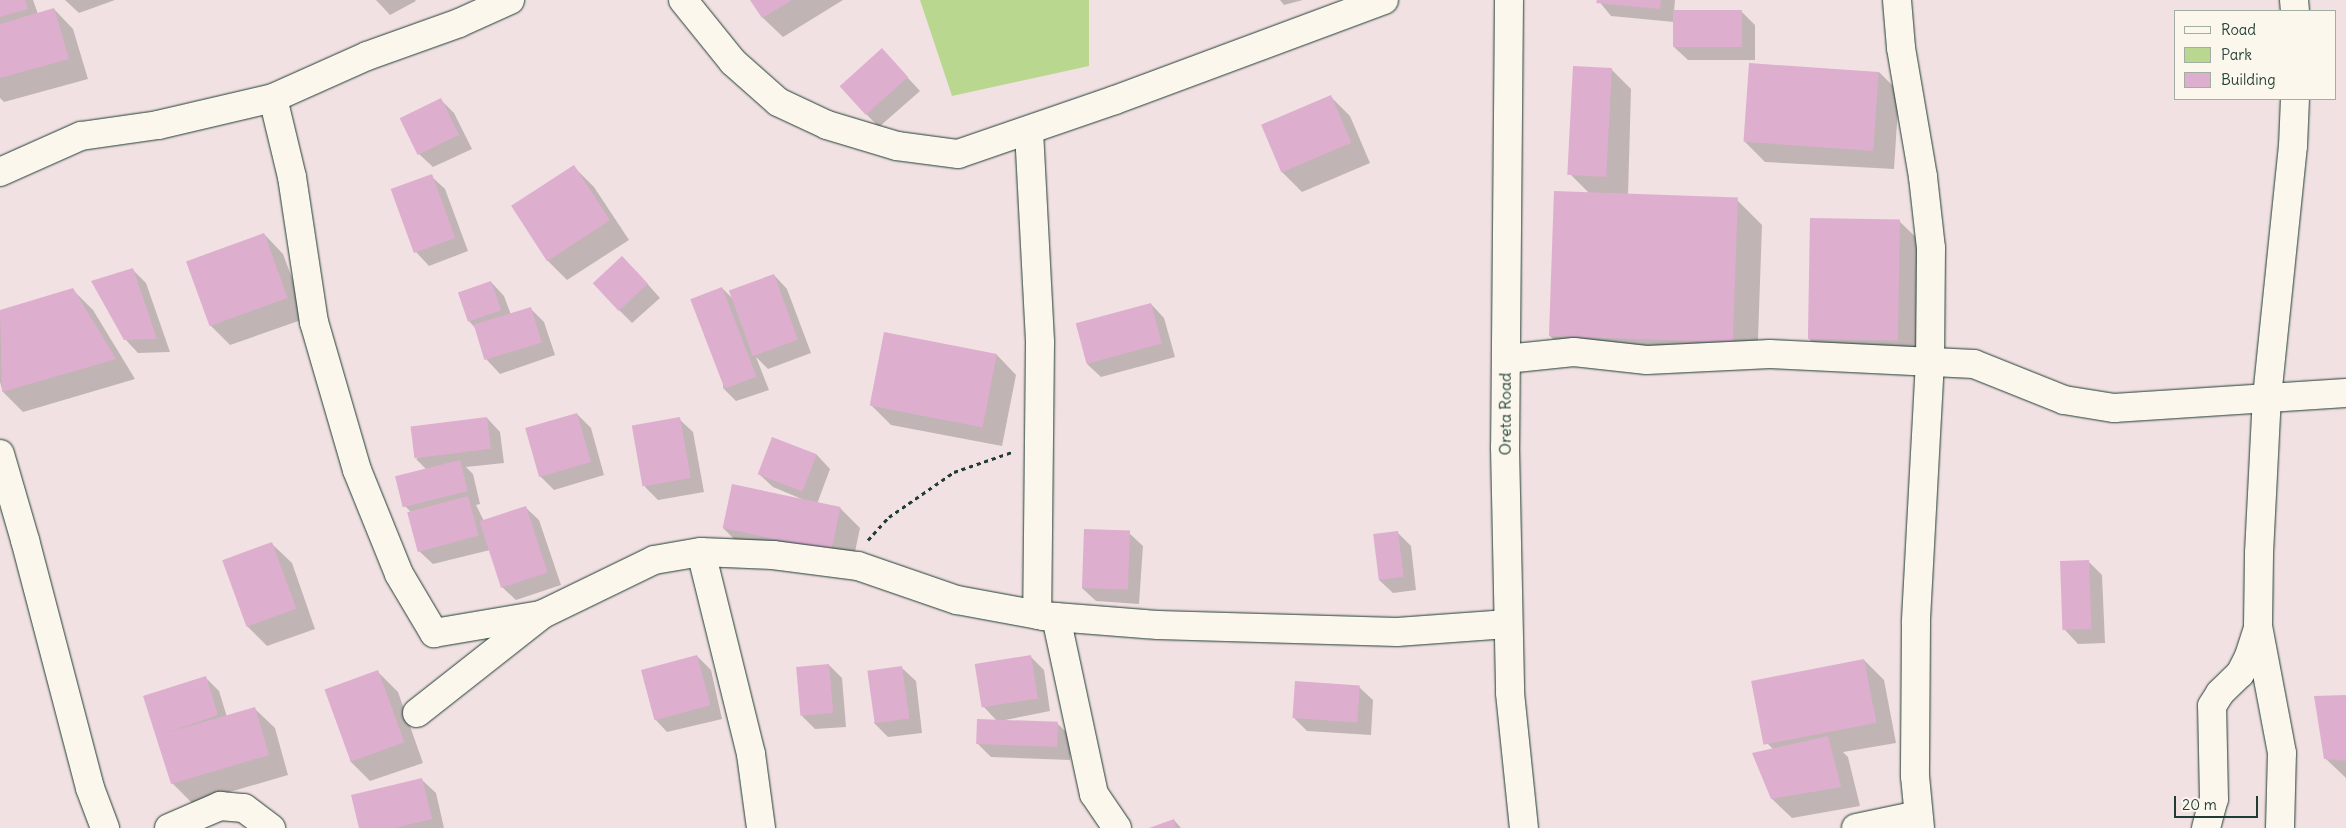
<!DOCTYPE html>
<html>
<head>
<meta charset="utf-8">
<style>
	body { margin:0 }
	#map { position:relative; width:2346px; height:828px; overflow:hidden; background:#f2e1e3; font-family:Delius,sans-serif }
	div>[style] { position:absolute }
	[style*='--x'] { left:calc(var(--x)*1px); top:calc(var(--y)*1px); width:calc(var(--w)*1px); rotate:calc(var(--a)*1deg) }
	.green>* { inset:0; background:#bad790 }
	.shadow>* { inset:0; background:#0003 }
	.building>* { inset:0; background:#deaecf; transform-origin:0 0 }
	.path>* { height:3px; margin-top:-1.5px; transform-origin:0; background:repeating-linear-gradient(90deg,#1f3d34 0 4px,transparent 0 8px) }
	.roads { filter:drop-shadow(0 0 1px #1f3d34) drop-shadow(0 0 1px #1f3d34) }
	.minor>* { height:28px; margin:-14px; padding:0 14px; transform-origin:14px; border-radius:14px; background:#fbf7ec }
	span { translate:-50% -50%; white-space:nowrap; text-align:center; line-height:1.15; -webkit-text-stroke:4px #fbf7ec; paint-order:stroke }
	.street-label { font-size:16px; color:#1f3d34 }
	.legend { position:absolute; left:2174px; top:10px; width:162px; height:90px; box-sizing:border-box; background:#fbf7ec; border:1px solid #a3ada2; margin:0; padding:6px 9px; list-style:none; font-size:15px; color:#1f3d34 }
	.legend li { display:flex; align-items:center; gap:10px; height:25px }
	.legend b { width:25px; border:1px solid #a3ada2 }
	.scale { position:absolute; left:2174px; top:796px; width:84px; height:22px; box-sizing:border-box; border:2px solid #1f3d34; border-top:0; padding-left:6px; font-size:15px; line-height:18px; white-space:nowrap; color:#1f3d34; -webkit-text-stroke:4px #fbf7ec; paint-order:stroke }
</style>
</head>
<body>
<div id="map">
	<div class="green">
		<div style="clip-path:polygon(920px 0,1089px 0,1089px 66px,952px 96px)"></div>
	</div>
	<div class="shadow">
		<div style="clip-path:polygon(0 0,33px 0,38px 14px,54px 9px,73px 29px,88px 79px,4px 102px,0 98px)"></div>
		<div style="clip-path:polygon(65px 0,115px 0,79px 13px)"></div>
		<div style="clip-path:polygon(376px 0,415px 0,416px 1px,390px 15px)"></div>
		<div style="clip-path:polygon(752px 0,843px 0,783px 37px,763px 18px)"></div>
		<div style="clip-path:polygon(1280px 0,1303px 0,1284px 5px)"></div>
		<div style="clip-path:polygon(1598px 0,1675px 0,1674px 12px,1741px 11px,1755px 25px,1755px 60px,1688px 60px,1674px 47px,1674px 22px,1611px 16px)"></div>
		<div style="clip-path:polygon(882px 50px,920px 91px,879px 127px,866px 114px)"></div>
		<div style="clip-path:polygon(1611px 69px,1631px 89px,1628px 196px,1737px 200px,1762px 225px,1757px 368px,1575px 361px,1550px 336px,1590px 194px,1571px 175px)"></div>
		<div style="clip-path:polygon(1879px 72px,1899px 92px,1894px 169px,1765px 162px,1745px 142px)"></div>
		<div style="clip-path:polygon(1330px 96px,1350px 116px,1370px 163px,1302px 192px,1282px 172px)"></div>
		<div style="clip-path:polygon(441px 100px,454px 113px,472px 149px,433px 167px,419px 154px)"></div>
		<div style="clip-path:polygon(574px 167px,594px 187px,629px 240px,567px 280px,547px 260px,513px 207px)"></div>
		<div style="clip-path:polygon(431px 176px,445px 189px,468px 251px,429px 266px,416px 252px)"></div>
		<div style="clip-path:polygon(1899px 221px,1925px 246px,1922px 366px,1834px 364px,1809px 339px)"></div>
		<div style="clip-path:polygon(264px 234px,283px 254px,307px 318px,230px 345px,211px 326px)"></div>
		<div style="clip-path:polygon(133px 270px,146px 283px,170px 352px,138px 353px,125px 339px)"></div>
		<div style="clip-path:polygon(636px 271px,660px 298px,632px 323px,619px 310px)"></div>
		<div style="clip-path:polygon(774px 275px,787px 289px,811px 353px,768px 369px,756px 357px,769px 390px,736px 401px,723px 388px,722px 288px,734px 300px)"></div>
		<div style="clip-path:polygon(491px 282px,504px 296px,511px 315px,530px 308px,544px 322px,555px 355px,500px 374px,487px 360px,476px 329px,469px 321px)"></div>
		<div style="clip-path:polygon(73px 290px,93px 310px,135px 379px,23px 412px,3px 392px,0 382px,0 311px)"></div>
		<div style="clip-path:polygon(1151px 304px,1164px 318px,1175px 357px,1101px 377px,1087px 364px)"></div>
		<div style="clip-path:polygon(997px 355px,1016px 375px,1002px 446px,891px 425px,871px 405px)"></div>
		<div style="clip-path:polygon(577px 414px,591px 428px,604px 475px,554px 490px,540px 476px)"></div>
		<div style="clip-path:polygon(487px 418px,500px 432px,504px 463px,466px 467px,473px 474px,480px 504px,476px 505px,484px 521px,525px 507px,539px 520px,561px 585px,516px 600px,502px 587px,490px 550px,433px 564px,419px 551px,411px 512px,404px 505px,426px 469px,416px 459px)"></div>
		<div style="clip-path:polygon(679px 419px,693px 432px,704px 492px,658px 500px,645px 487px)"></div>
		<div style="clip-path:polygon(772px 439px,817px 455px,830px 469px,817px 504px,840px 508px,860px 528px,851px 571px,743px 548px,723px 528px,809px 502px,773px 487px,759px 474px)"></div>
		<div style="clip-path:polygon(1129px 533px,1143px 546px,1139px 604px,1096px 601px,1082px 588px)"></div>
		<div style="clip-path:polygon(1398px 533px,1411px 546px,1416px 590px,1393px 593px,1379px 580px)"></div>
		<div style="clip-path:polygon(272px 544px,292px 563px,315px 629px,267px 646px,247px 626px)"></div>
		<div style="clip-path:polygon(2089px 562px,2102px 575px,2105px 643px,2078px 644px,2065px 630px)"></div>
		<div style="clip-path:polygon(697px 656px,711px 670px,722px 719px,667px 732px,654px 718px)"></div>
		<div style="clip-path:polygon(1030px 656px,1044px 670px,1050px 711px,1000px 721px,1057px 723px,1071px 737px,1070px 760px,991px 757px,977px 743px,997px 721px,983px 706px)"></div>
		<div style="clip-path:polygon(1864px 660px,1884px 680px,1896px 743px,1843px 752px,1848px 757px,1860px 806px,1792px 818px,1772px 799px,1774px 750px,1767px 743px)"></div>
		<div style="clip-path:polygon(829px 665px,842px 678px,846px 727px,815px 729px,802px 716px)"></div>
		<div style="clip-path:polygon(902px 668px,916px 681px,922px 733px,888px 737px,874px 723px)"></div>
		<div style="clip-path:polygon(378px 672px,398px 692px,423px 763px,370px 781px,350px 761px)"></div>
		<div style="clip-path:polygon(205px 677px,219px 691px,227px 717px,255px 709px,275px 728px,288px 775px,192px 803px,172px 783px,144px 696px)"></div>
		<div style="clip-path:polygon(1359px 687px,1373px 700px,1371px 735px,1307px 731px,1294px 718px)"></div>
		<div style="clip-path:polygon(2346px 697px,2346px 778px,2325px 758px)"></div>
		<div style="clip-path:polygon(422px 780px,436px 793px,444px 828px,360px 828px)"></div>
		<div style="clip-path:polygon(1174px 820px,1181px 828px,1153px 828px)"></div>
	</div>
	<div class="building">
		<div style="clip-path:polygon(0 0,25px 0,28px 9px,0 17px)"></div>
		<div style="clip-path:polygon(750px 0,792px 0,762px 18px)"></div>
		<div style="clip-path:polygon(1597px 0,1661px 0,1660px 9px,1596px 3px)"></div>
		<div style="clip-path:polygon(54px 8px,69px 59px,0 78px,0 24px)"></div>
		<div style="left:1673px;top:10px;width:69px;height:37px"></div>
		<div style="left:882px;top:48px;width:39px;height:57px;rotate:48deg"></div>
		<div style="left:1749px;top:63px;width:130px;height:79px;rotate:4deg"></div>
		<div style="left:1573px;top:66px;width:39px;height:109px;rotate:3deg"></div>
		<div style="left:1331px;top:95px;width:52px;height:76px;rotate:67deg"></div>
		<div style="left:441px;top:98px;width:41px;height:46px;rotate:64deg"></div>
		<div style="left:574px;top:165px;width:66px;height:75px;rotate:57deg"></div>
		<div style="left:432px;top:174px;width:68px;height:44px;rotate:70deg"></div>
		<div style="left:1554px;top:191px;width:184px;height:145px;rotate:2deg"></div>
		<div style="left:1810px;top:218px;width:90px;height:121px;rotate:1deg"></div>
		<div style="left:264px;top:233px;width:69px;height:83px;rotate:70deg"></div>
		<div style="left:622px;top:256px;width:38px;height:40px;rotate:47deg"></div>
		<div style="clip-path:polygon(133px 268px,157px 339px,124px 340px,91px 281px)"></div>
		<div style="left:774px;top:274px;width:70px;height:48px;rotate:70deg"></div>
		<div style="left:491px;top:281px;width:31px;height:35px;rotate:71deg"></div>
		<div style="left:722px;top:287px;width:96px;height:34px;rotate:69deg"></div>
		<div style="clip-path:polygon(73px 288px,116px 359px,2px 392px,0 310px)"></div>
		<div style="left:1151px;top:303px;width:42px;height:78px;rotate:75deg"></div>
		<div style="left:531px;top:307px;width:37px;height:60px;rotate:73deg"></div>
		<div style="left:884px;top:332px;width:115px;height:75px;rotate:11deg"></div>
		<div style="left:577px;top:413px;width:51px;height:54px;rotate:74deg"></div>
		<div style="left:487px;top:417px;width:32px;height:77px;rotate:83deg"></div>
		<div style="left:680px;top:417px;width:62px;height:49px;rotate:80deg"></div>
		<div style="left:772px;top:437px;width:48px;height:40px;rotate:21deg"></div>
		<div style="left:460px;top:460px;width:32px;height:67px;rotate:76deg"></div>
		<div style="left:732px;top:484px;width:111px;height:45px;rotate:12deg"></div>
		<div style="left:468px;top:496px;width:41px;height:63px;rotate:75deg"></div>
		<div style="left:526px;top:506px;width:70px;height:49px;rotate:72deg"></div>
		<div style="left:1084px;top:529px;width:46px;height:59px;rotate:2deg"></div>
		<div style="left:1398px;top:531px;width:46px;height:25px;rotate:83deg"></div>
		<div style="left:272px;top:542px;width:71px;height:53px;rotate:70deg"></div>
		<div style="left:2089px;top:560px;width:69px;height:29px;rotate:88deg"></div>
		<div style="left:697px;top:655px;width:52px;height:58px;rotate:75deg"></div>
		<div style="left:1031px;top:655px;width:44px;height:57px;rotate:81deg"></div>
		<div style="left:1864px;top:659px;width:65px;height:115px;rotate:79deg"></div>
		<div style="left:829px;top:664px;width:49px;height:33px;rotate:85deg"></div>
		<div style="left:902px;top:666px;width:53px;height:35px;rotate:82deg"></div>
		<div style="left:378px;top:670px;width:77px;height:57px;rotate:70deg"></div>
		<div style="clip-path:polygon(206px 676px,218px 715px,166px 733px,255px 707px,269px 755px,171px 784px,143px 696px)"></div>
		<div style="left:1295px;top:681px;width:65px;height:37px;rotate:4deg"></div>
		<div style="clip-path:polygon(2346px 695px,2346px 761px,2324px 759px,2314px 696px)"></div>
		<div style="left:977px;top:719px;width:81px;height:25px;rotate:2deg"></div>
		<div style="clip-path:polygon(1828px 736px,1841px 787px,1771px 799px,1752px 753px)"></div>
		<div style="clip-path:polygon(422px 778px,432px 819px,395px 828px,359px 828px,351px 795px)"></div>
		<div style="clip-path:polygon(1174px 819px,1176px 828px,1149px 828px)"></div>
	</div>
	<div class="path">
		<div style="--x:868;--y:540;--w:31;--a:-48"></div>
		<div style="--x:889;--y:517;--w:79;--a:-34.7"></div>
		<div style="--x:954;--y:472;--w:61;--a:-19"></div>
	</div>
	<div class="roads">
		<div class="minor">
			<div style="--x:683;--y:0;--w:80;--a:51.1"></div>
			<div style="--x:733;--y:62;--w:60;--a:41.6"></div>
			<div style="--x:778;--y:102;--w:54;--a:25.1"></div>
			<div style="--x:827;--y:125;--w:73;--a:16.7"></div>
			<div style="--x:897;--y:146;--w:62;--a:7.5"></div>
			<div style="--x:958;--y:154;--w:166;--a:-19"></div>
			<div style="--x:1115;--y:100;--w:287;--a:-20.4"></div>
			<div style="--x:1509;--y:0;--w:447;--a:90.5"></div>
			<div style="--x:1505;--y:447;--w:246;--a:88.8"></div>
			<div style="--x:1510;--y:693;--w:136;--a:84.1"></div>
			<div style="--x:1897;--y:0;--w:48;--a:85.2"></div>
			<div style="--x:1901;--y:48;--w:131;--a:80.3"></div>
			<div style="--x:1923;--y:177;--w:71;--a:83.6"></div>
			<div style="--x:1931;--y:248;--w:113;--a:90.5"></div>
			<div style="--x:1930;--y:361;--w:262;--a:93.1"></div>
			<div style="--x:1916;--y:623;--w:153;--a:90.4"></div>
			<div style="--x:1915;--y:776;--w:52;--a:84.5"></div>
			<div style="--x:2294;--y:0;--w:11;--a:85"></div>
			<div style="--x:273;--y:98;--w:81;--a:76.5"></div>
			<div style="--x:292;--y:177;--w:147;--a:81.4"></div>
			<div style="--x:314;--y:322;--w:154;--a:73.8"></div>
			<div style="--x:357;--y:470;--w:112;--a:68"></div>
			<div style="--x:399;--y:574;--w:69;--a:59.3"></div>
			<div style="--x:434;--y:633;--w:108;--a:-9.6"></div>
			<div style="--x:1029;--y:131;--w:212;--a:87"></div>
			<div style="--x:1040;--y:343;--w:272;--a:90.6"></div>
			<div style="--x:0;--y:172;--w:89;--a:-24"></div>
			<div style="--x:81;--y:136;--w:78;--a:-8.1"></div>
			<div style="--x:158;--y:125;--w:118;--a:-13.2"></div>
			<div style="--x:273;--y:98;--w:103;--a:-24.1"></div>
			<div style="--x:367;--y:56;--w:98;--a:-19.7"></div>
			<div style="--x:459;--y:23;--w:56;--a:-24.3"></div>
			<div style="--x:1506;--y:359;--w:68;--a:-5.9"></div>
			<div style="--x:1574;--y:352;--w:73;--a:6.3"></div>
			<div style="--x:1647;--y:360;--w:123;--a:-2.8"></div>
			<div style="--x:1770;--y:354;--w:204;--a:2.8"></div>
			<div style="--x:1974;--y:364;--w:97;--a:21.8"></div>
			<div style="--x:2064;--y:400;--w:51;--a:9.1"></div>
			<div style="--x:2114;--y:408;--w:232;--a:-3.7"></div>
			<div style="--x:0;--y:454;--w:90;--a:73.8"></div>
			<div style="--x:25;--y:540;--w:256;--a:75.3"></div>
			<div style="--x:90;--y:788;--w:43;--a:69.4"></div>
			<div style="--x:701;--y:552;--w:208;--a:76.1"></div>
			<div style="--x:751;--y:754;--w:75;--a:82.3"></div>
			<div style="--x:1056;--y:617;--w:181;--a:77.9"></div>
			<div style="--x:1094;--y:794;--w:41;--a:55.9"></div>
			<div style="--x:417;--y:713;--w:160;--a:-38.2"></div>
			<div style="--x:543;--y:614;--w:123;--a:-25.9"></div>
			<div style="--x:654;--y:560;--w:48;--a:-9.7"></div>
			<div style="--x:701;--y:552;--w:72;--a:2.4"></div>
			<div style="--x:773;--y:555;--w:86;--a:7.4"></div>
			<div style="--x:858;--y:566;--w:105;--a:19"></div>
			<div style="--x:957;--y:600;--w:87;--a:10.5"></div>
			<div style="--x:1043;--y:616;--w:115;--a:4.5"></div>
			<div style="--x:1158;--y:625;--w:239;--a:1.7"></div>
			<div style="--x:1397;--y:632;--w:111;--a:-4.1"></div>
			<div style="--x:169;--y:828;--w:56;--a:-23.3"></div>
			<div style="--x:220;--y:806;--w:24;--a:5"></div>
			<div style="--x:244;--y:808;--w:34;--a:37"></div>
			<div style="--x:1856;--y:828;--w:63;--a:-11.8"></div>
			<div style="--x:2206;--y:828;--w:30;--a:-75"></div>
			<div style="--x:2214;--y:799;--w:93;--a:-91.2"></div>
			<div style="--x:2212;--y:706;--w:15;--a:-58"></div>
			<div style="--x:2220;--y:693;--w:28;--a:-44"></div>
			<div style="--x:2240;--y:674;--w:20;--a:-63"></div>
			<div style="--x:2249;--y:656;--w:29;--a:-72"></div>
			<div style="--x:2280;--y:828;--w:75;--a:-88.5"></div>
			<div style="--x:2282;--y:753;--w:129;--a:-100.7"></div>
			<div style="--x:2258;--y:626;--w:73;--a:-89.2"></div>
			<div style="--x:2259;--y:553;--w:156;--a:-87.1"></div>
			<div style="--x:2267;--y:397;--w:252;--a:-84.1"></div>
			<div style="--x:2293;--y:146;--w:47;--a:-87.6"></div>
		</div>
	</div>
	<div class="street-label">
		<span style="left:1505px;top:414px;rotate:-90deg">Oreta Road</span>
	</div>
	<ul class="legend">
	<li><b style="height:6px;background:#fbf7ec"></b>Road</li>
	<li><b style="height:14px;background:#bad790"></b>Park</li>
	<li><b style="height:14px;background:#deaecf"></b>Building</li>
	</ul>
	<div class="scale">20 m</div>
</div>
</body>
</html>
